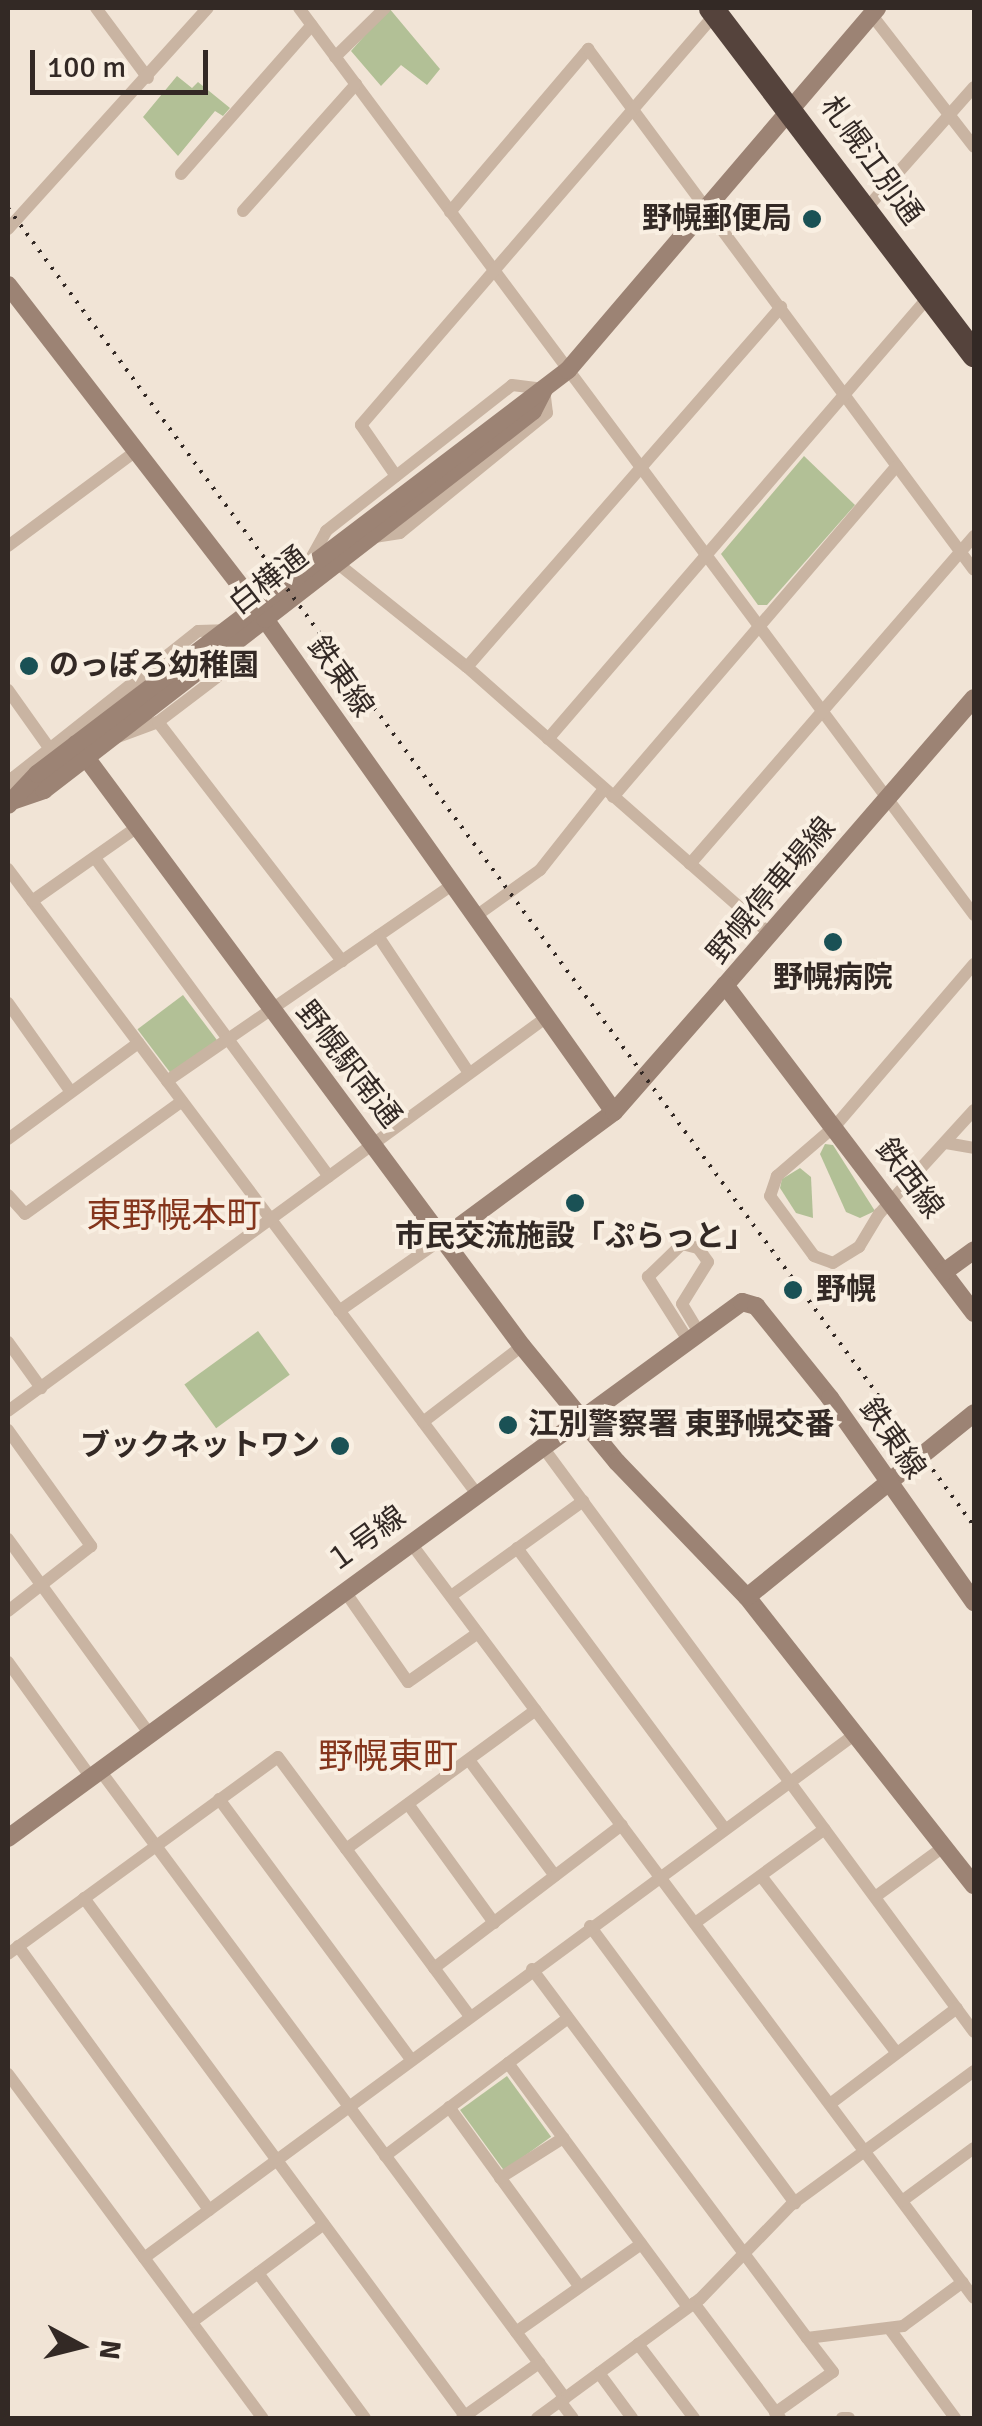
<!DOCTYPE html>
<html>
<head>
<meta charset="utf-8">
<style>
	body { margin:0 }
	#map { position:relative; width:982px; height:2426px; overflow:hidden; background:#f1e4d6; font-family:Signika,"Noto Sans JP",sans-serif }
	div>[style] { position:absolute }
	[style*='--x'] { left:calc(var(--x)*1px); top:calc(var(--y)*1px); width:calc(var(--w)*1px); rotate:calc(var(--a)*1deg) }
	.green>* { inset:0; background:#b2c096; transform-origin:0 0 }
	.street>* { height:12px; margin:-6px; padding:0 6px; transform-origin:6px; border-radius:6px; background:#c9b4a2 }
	.secondary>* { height:18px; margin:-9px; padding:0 9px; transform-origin:9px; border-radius:9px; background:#9c8374 }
	.highway>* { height:25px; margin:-12.5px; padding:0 12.5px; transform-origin:12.5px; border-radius:12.5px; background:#55433c }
	.rail>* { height:4px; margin-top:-2px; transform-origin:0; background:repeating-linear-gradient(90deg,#332925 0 2.5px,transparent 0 10.5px) }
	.dots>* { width:28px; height:28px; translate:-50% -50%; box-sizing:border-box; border:5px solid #f9efe2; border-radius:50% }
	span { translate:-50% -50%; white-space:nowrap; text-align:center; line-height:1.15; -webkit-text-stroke:8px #f9efe2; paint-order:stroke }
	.street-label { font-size:30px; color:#332925 }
	.poi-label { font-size:30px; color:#332925; font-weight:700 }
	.right { translate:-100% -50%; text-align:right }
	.left { translate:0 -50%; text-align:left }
	.quarter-label { font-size:35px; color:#84351c }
	.frame { position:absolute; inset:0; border:10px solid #332925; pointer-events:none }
	.north { position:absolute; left:30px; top:2296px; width:100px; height:100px; -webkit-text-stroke:8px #f9efe2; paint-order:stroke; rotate:97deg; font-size:28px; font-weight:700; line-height:40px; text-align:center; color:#332925 }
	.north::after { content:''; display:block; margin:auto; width:35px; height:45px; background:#332925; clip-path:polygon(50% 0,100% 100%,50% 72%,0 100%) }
	.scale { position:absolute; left:30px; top:50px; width:178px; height:45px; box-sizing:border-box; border:5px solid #332925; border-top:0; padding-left:12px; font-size:30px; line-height:35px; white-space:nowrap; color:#332925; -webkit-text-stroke:8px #f9efe2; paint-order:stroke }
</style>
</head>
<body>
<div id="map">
	<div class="green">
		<div style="clip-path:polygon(389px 8px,440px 69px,427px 85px,401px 65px,381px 86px,351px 51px)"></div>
		<div style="clip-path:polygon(177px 76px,192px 88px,198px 82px,230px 108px,223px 116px,215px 111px,178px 156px,143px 117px)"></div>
		<div style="clip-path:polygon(804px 456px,855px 505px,767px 605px,758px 605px,721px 554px)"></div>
		<div style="left:183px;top:995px;width:58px;height:57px;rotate:53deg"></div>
		<div style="clip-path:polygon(825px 1144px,833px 1145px,875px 1211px,860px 1218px,846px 1212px,820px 1154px)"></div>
		<div style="clip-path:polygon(800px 1168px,811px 1177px,813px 1218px,796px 1213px,780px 1188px,782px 1179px)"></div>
		<div style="left:258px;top:1331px;width:54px;height:91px;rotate:54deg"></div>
		<div style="left:507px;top:2076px;width:75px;height:58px;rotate:54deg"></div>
	</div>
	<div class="street">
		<div style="--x:96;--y:8;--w:87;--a:53.4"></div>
		<div style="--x:299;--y:8;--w:1131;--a:53.34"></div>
		<div style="--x:871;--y:14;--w:168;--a:52.2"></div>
		<div style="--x:335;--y:57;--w:70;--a:-44.4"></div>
		<div style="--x:181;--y:174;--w:198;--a:-48.7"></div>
		<div style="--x:865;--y:210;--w:164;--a:-48.5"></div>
		<div style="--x:243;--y:211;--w:170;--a:-48.3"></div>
		<div style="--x:450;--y:212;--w:214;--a:-49.7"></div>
		<div style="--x:588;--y:49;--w:648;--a:53.47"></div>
		<div style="--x:8;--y:229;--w:298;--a:-47.9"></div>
		<div style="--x:396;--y:476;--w:62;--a:-124.5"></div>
		<div style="--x:361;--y:425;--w:544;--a:-49.25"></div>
		<div style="--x:8;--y:546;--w:159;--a:-36.6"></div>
		<div style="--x:337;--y:563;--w:166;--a:38.7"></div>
		<div style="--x:467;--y:667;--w:402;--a:41.4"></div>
		<div style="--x:308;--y:564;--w:38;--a:-61"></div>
		<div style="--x:326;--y:531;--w:236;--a:-38.1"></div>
		<div style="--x:512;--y:385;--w:32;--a:7"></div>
		<div style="--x:544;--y:389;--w:24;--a:83"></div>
		<div style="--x:547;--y:413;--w:190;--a:140.8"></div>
		<div style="--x:400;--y:533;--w:26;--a:171"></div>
		<div style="--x:467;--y:667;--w:478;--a:-48.9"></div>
		<div style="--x:8;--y:690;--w:72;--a:54.6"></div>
		<div style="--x:158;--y:722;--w:302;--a:52.4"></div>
		<div style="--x:112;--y:739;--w:49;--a:-20.3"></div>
		<div style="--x:158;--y:722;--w:74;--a:-37.3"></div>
		<div style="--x:217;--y:677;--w:30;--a:-67"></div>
		<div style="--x:548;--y:739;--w:586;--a:-49.29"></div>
		<div style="--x:613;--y:797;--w:436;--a:-49.4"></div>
		<div style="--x:14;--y:800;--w:23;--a:-90"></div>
		<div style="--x:14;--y:777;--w:235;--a:-38.4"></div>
		<div style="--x:198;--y:631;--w:25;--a:-2"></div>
		<div style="--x:95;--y:858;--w:395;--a:53.7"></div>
		<div style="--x:690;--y:864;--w:434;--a:-49.1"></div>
		<div style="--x:8;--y:869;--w:781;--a:53.12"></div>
		<div style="--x:32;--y:901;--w:127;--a:-35.1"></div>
		<div style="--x:476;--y:916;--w:79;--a:-35.7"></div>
		<div style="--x:540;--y:870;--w:103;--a:-51.7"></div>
		<div style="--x:378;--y:936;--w:164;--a:56.4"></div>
		<div style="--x:974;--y:964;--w:213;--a:130.6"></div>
		<div style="--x:835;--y:1126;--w:77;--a:139.2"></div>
		<div style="--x:777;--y:1176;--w:21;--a:109"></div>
		<div style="--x:770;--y:1196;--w:74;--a:53.7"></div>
		<div style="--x:814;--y:1256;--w:20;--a:20"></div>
		<div style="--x:833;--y:1263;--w:31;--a:-32"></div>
		<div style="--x:859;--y:1247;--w:39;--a:-59"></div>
		<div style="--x:879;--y:1214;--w:141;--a:-47.6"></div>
		<div style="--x:8;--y:1003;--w:109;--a:54.7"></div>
		<div style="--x:167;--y:1081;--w:348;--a:-34.5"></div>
		<div style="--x:8;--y:1139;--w:162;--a:-36.4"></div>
		<div style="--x:946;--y:1143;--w:28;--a:10"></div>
		<div style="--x:8;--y:1195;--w:25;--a:48"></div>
		<div style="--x:25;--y:1214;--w:193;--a:-35.7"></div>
		<div style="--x:339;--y:1311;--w:129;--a:-34.9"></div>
		<div style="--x:688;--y:1340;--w:75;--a:-122.4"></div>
		<div style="--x:648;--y:1277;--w:47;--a:-44.1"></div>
		<div style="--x:682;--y:1244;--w:16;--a:14"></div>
		<div style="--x:698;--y:1248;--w:17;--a:54"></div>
		<div style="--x:708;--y:1262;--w:49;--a:121.8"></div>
		<div style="--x:682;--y:1304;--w:33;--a:59"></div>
		<div style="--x:8;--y:1342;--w:57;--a:54.3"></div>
		<div style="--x:8;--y:1411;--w:668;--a:-36.17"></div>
		<div style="--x:423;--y:1422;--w:125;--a:-37.5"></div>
		<div style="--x:8;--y:1430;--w:143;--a:54.4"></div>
		<div style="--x:91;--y:1546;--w:105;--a:141.9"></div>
		<div style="--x:542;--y:1446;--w:728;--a:53.6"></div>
		<div style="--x:8;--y:1539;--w:240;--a:54"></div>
		<div style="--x:410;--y:1542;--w:943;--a:53.28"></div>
		<div style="--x:517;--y:1548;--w:348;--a:53.5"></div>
		<div style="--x:344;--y:1590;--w:112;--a:55.2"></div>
		<div style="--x:408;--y:1682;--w:85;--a:-35"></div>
		<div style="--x:451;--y:1596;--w:163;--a:-35.7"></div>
		<div style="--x:8;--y:1662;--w:140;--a:54.3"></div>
		<div style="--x:469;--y:1760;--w:144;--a:53.4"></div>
		<div style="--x:99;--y:1769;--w:783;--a:53.47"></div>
		<div style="--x:565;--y:2398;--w:6;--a:149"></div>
		<div style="--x:560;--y:2401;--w:21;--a:53"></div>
		<div style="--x:219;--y:1799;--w:323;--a:53.6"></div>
		<div style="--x:408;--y:1804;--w:147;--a:54.1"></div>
		<div style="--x:346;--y:1849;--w:235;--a:-36.2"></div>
		<div style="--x:761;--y:1876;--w:222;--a:52.5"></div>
		<div style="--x:875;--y:1897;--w:83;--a:-36.2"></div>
		<div style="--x:84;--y:1898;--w:643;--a:53.66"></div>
		<div style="--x:695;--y:1923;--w:160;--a:-35.9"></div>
		<div style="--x:590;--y:1926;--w:345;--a:53.5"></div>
		<div style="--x:18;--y:1946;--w:326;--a:54.1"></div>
		<div style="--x:8;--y:1954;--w:334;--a:-36.1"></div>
		<div style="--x:278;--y:1757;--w:321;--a:53.5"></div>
		<div style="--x:434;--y:1968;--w:236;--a:-37.3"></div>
		<div style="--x:532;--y:1969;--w:460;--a:53.3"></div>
		<div style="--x:807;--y:2338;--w:97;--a:-7.1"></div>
		<div style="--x:903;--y:2326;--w:74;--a:-36.3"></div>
		<div style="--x:508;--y:2063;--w:303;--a:53.6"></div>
		<div style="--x:8;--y:2074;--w:428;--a:53.5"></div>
		<div style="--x:830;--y:2104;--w:159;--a:-37.1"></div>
		<div style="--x:449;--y:2107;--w:221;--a:54"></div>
		<div style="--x:385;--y:2156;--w:229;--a:-37"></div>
		<div style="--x:500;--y:2178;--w:75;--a:-32.4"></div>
		<div style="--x:902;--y:2201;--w:89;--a:-36.4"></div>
		<div style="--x:144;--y:2258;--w:885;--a:-36.37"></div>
		<div style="--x:258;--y:2273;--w:180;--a:53.6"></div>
		<div style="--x:694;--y:2303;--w:144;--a:53.2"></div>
		<div style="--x:192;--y:2322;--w:164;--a:-36.6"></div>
		<div style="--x:889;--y:2328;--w:112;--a:53.7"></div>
		<div style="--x:516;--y:2332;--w:153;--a:-35.1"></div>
		<div style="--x:638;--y:2344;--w:93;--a:52.9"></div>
		<div style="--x:599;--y:2373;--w:56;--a:53.7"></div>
		<div style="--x:565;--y:2398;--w:167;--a:-36.3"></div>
		<div style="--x:700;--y:2299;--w:131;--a:-45.9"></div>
		<div style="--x:791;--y:2205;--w:227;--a:-36.2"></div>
		<div style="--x:775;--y:2413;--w:71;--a:-35.3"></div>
		<div style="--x:833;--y:2372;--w:43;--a:-127.4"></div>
		<div style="--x:462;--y:2418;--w:95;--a:-35.5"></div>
		<div style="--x:537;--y:2418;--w:29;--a:-36"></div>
		<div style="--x:842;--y:2418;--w:7;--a:0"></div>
	</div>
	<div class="secondary">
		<div style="--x:8;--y:285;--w:404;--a:52.3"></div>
		<div style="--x:255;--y:605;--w:621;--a:54.7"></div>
		<div style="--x:974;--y:698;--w:380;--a:130.9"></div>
		<div style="--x:725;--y:985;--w:412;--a:52.8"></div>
		<div style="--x:76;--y:744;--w:749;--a:53.47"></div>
		<div style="--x:522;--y:1346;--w:150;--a:50.7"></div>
		<div style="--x:617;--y:1462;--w:187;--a:46.1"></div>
		<div style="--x:747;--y:1597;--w:367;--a:51.8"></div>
		<div style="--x:15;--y:800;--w:31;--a:-19"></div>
		<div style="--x:44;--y:790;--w:279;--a:-37.7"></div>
		<div style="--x:265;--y:619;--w:339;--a:-37.8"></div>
		<div style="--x:533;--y:411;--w:25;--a:-63"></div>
		<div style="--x:8;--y:805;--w:42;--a:-46.9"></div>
		<div style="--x:37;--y:774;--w:667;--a:-37.26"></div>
		<div style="--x:568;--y:370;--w:476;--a:-49.5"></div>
		<div style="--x:445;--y:1237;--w:210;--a:-36.5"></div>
		<div style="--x:614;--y:1112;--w:169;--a:-48.8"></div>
		<div style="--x:944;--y:1272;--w:37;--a:-36"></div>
		<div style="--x:747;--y:1597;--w:292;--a:-39"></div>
		<div style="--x:8;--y:1838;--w:909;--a:-36.14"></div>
		<div style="--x:742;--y:1302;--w:15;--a:16"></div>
		<div style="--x:756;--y:1306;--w:118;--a:51.2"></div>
		<div style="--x:830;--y:1398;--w:250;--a:54.8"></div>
	</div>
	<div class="highway">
		<div style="--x:711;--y:8;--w:435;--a:52.8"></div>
	</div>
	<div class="rail">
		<div style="--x:8;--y:208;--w:1634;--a:53.76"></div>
	</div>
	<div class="dots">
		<div style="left:812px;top:219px;background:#1a5155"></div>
		<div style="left:29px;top:666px;background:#1a5155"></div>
		<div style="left:833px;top:942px;background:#1a5155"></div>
		<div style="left:575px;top:1203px;background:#1a5155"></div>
		<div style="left:793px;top:1290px;background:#1a5155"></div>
		<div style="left:508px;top:1425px;background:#1a5155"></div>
		<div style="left:340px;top:1446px;background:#1a5155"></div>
	</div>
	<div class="street-label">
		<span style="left:871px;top:161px;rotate:54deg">札幌江別通</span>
		<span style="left:269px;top:581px;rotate:-38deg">白樺通</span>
		<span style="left:340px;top:677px;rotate:55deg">鉄東線</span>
		<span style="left:772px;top:891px;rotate:-50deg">野幌停車場線</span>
		<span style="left:348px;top:1065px;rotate:52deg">野幌駅南通</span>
		<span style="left:909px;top:1179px;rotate:53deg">鉄西線</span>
		<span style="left:892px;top:1439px;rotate:55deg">鉄東線</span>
		<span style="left:366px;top:1540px;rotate:-36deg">１号線</span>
	</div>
	<div class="poi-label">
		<span class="right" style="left:792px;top:219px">野幌郵便局</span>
		<span class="left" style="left:49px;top:666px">のっぽろ幼稚園</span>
		<span style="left:833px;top:978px">野幌病院</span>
		<span style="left:575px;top:1237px">市民交流施設「ぷらっと」</span>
		<span class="left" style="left:816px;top:1290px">野幌</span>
		<span class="left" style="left:528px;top:1425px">江別警察署 東野幌交番</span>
		<span class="right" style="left:320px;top:1446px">ブックネットワン</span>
	</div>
	<div class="quarter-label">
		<span style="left:174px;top:1216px">東野幌本町</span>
		<span style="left:388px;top:1757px">野幌東町</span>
	</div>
	<div class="frame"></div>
	<div class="north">N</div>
	<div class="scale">100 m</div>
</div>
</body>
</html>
